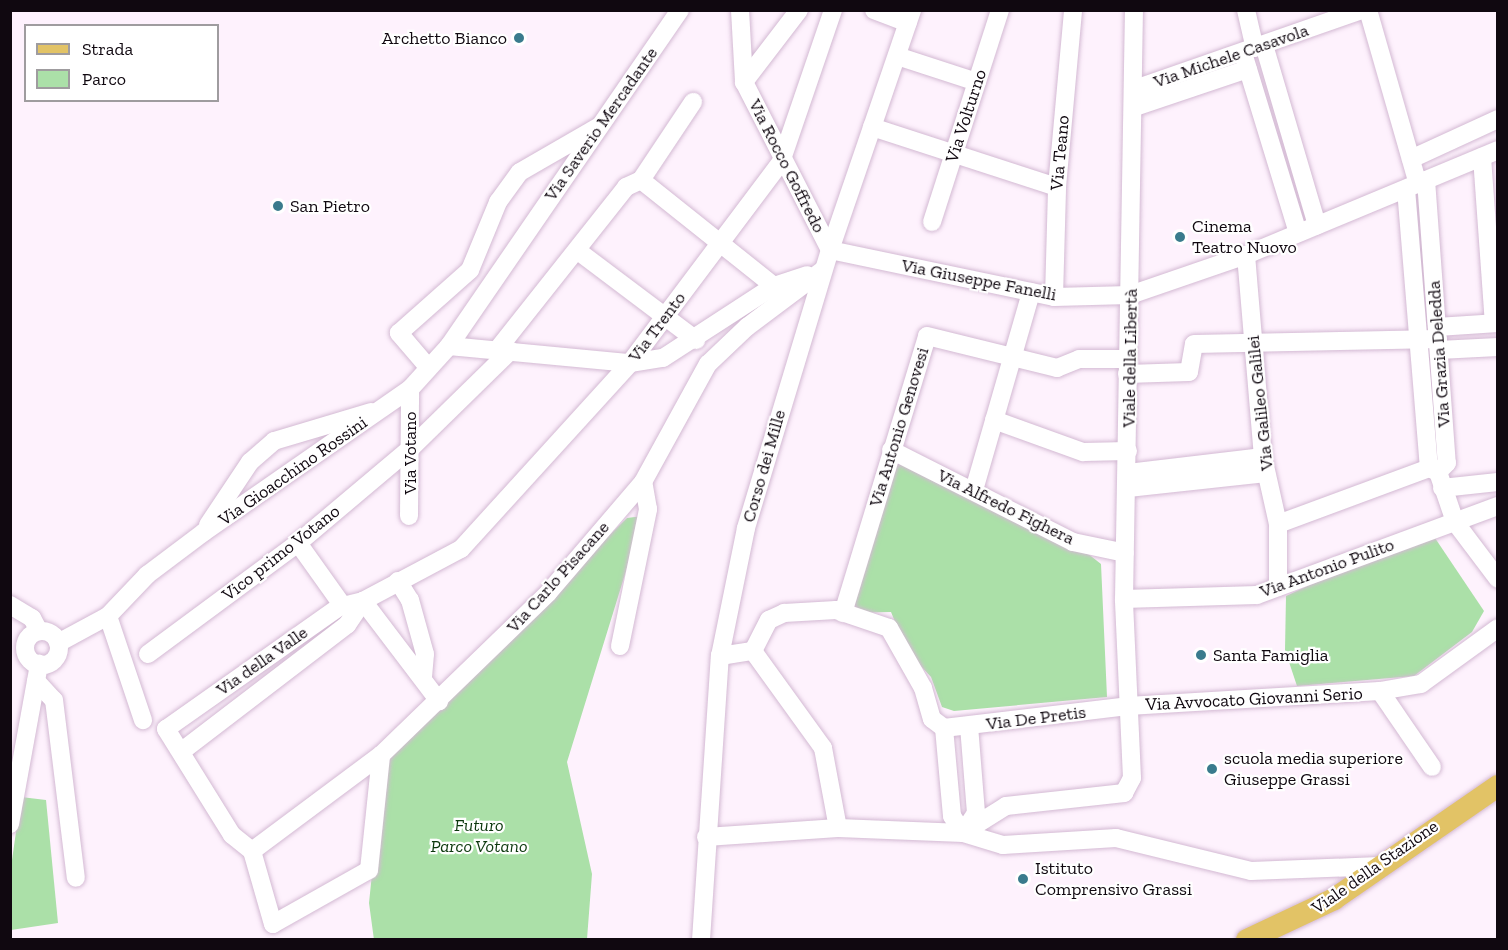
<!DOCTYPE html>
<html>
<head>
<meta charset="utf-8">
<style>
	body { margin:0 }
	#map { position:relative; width:1508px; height:950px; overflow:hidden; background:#fef2fd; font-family:"Zilla Slab",serif }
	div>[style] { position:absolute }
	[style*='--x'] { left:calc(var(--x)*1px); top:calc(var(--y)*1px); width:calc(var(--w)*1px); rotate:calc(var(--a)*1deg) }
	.green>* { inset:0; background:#abe0a8 }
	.roads { filter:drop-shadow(0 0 2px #d3b9d3) drop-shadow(0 0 2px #d3b9d3) }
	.minor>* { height:18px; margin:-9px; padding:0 9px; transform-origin:9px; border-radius:9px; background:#fff }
	.minor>.ring { margin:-9px; padding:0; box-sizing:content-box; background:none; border:18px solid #fff; border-radius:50% }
	.major>* { height:22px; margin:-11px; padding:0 11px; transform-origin:11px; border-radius:11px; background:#e2c366 }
	.dots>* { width:16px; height:16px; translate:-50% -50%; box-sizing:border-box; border:3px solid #fff; border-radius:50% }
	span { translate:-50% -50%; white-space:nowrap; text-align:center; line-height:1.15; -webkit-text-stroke:4.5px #fff; paint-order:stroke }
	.poi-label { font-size:18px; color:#100810 }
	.right { translate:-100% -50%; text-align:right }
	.left { translate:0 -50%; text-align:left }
	.street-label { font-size:18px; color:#100810 }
	.park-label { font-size:18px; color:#0c380d; font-style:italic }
	.frame { position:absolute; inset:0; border:12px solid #100810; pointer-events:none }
	.legend { position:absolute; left:24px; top:24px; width:195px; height:78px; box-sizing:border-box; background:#fff; border:2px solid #9f9c9f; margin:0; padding:8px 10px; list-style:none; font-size:18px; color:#100810 }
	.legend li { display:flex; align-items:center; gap:12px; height:30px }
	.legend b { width:30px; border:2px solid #9f9c9f }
</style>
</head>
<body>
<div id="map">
	<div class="green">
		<div style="clip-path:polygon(891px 450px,1073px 542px,1101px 564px,1107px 697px,954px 711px,942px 707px,931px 677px,907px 651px,891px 612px,843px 613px)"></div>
		<div style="clip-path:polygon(643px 516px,567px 762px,592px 874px,587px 939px,374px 940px,369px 903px,384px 756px,627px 518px)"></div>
		<div style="clip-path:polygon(1415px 536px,1435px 538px,1484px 611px,1472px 632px,1414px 676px,1297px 686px,1285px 650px,1286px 596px)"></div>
		<div style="clip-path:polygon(21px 797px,46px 800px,58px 923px,11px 930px,11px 867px)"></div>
	</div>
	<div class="roads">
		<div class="minor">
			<div style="--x:740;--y:10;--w:72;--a:86.8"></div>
			<div style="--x:799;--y:10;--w:91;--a:127.4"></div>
			<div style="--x:744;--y:82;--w:189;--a:62.9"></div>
			<div style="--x:874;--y:10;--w:36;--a:21"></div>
			<div style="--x:1246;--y:10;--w:39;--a:77"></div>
			<div style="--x:1368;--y:10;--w:181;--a:74"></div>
			<div style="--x:1264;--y:45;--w:188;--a:73.6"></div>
			<div style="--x:1243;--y:53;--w:188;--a:73"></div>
			<div style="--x:897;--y:56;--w:84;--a:18"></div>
			<div style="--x:1135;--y:89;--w:240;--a:-19.2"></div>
			<div style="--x:1135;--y:107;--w:119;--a:-18.6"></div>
			<div style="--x:872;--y:127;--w:194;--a:18"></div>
			<div style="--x:1482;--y:157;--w:166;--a:85.9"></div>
			<div style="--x:1411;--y:159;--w:96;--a:-24.7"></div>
			<div style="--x:641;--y:180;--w:94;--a:-56.3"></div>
			<div style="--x:1426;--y:180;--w:284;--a:85.8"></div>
			<div style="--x:1447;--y:463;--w:13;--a:135"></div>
			<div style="--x:1406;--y:189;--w:280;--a:85.3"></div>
			<div style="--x:932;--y:222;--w:223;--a:-72.2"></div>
			<div style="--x:830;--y:250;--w:229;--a:11.8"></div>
			<div style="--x:1054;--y:297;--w:76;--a:-1.5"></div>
			<div style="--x:1130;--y:295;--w:123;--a:-19"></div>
			<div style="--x:1246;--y:255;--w:273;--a:-22.6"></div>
			<div style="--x:578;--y:251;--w:148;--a:37"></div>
			<div style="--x:1246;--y:255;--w:203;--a:85.2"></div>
			<div style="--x:1263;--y:457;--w:69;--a:77.4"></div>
			<div style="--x:1278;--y:524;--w:63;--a:90"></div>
			<div style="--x:1054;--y:297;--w:110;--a:-88.4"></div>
			<div style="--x:1057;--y:187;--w:178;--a:-84.8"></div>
			<div style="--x:1437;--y:327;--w:61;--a:-3.8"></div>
			<div style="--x:449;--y:346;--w:182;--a:5.4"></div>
			<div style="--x:630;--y:363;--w:33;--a:-9"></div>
			<div style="--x:663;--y:358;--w:132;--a:-33"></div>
			<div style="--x:774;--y:286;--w:35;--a:-18"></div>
			<div style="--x:497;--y:350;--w:208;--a:-51.6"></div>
			<div style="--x:626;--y:187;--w:17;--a:-25"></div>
			<div style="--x:641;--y:180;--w:170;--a:38.6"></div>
			<div style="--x:1439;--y:350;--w:59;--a:-2.9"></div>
			<div style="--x:428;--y:367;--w:45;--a:-130.5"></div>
			<div style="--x:399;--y:333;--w:95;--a:-41.6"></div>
			<div style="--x:470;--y:270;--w:74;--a:-67.6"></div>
			<div style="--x:498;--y:202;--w:37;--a:-54"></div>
			<div style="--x:520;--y:172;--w:90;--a:-30"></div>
			<div style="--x:1127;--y:374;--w:62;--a:-1.8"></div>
			<div style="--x:1189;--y:372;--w:28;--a:-80"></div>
			<div style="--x:1194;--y:344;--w:244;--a:-1.2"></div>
			<div style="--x:994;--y:420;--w:95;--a:19.8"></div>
			<div style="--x:1083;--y:452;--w:45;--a:-1.3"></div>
			<div style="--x:891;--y:450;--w:204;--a:26.8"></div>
			<div style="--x:1073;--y:542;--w:53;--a:11.9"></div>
			<div style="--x:1438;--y:472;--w:53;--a:71.2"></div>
			<div style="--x:1455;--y:522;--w:71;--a:53"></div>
			<div style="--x:1128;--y:473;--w:136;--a:-6.8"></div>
			<div style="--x:1128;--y:488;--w:139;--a:-6.2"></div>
			<div style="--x:1442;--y:488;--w:56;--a:-6.1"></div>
			<div style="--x:974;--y:490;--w:206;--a:-73.9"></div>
			<div style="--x:409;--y:516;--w:127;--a:-89.5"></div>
			<div style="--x:1278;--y:524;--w:161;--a:-20.3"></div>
			<div style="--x:1429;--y:468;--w:10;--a:24"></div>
			<div style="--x:208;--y:525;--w:76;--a:-56.3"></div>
			<div style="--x:250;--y:462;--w:32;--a:-41"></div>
			<div style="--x:274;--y:441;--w:101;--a:-16.6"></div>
			<div style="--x:298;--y:543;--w:77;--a:54.5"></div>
			<div style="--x:398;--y:581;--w:22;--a:58"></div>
			<div style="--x:410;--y:600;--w:56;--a:74.5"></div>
			<div style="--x:425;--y:654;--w:24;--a:95"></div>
			<div style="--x:1124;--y:599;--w:133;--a:-1.7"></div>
			<div style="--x:1257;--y:595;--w:257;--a:-20.3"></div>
			<div style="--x:10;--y:605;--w:26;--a:31"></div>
			<div style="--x:32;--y:618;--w:15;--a:62"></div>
			<div style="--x:843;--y:613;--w:289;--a:-73.1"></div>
			<div style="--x:927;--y:336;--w:134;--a:13.8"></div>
			<div style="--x:1057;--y:368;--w:24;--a:-22"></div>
			<div style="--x:1079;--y:359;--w:49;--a:0"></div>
			<div style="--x:108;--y:616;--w:110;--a:71.4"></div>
			<div class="ring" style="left:25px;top:631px;width:16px;height:16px"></div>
			<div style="--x:58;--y:643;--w:57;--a:-28.4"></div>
			<div style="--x:108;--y:616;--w:57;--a:-46.4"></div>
			<div style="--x:147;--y:575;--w:71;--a:-37"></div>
			<div style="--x:204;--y:532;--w:251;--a:-34.8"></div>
			<div style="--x:410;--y:389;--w:58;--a:-47.8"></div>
			<div style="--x:449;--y:346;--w:408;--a:-55.5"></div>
			<div style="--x:620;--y:646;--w:140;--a:-78.4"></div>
			<div style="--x:648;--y:509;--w:27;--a:-100"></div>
			<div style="--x:753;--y:651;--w:120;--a:54.2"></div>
			<div style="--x:823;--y:748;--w:81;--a:79.4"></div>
			<div style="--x:148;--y:654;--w:187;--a:-36.5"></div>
			<div style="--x:298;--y:543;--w:148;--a:-40.1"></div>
			<div style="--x:411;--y:448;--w:139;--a:-44.4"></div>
			<div style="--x:720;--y:656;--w:33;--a:-9"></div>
			<div style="--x:753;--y:651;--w:35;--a:-63"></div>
			<div style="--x:769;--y:620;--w:17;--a:-25"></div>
			<div style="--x:784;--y:613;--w:52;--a:-3.3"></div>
			<div style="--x:836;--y:610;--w:56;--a:18.8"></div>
			<div style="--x:889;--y:628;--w:69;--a:60.5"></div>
			<div style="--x:923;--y:688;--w:32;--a:74"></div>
			<div style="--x:932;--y:719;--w:15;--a:37"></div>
			<div style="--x:36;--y:681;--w:26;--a:47"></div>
			<div style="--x:54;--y:700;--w:179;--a:83"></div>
			<div style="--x:1380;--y:691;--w:92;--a:55.6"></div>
			<div style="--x:944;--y:728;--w:185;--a:-6.8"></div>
			<div style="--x:1128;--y:706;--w:252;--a:-3.4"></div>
			<div style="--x:1380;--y:691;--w:42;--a:-9.7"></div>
			<div style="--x:1421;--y:684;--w:95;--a:-36"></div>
			<div style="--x:944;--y:728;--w:88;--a:84.8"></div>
			<div style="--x:952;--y:816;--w:20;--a:57"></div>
			<div style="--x:182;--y:751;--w:208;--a:-37.4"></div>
			<div style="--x:347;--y:625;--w:29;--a:-56"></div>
			<div style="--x:363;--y:601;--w:126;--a:52.8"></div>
			<div style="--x:10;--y:824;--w:163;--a:-79.7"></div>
			<div style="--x:964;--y:831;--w:22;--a:-56"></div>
			<div style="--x:976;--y:813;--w:87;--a:-94.6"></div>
			<div style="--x:963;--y:833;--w:51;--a:-32.1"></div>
			<div style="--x:1006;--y:806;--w:119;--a:-6.3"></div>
			<div style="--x:1124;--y:793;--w:17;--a:-62"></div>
			<div style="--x:1132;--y:778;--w:179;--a:-92.6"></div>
			<div style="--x:1124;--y:599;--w:589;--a:-89.03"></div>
			<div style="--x:706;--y:837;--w:132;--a:-3.9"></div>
			<div style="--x:838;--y:828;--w:125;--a:2.3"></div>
			<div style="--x:963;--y:833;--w:42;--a:16.7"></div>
			<div style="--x:1003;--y:845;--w:113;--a:-3.5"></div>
			<div style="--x:1116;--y:838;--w:139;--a:13.7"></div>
			<div style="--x:1251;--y:871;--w:128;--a:-2.2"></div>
			<div style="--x:252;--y:851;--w:26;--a:-141"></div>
			<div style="--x:232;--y:835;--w:125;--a:-121.9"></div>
			<div style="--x:166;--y:729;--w:212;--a:-35.2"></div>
			<div style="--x:339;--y:607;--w:25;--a:-14"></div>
			<div style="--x:363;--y:601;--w:111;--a:-28"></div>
			<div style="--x:461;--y:549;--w:251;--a:-47.7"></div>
			<div style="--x:630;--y:363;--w:251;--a:-53.1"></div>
			<div style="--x:781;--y:162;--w:161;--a:-71.1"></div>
			<div style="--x:252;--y:851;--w:161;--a:-36.7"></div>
			<div style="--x:381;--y:755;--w:233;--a:-44.1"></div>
			<div style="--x:548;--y:593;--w:146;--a:-49.4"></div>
			<div style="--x:643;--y:482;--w:135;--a:-61.2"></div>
			<div style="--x:708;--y:364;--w:54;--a:-43.5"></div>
			<div style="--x:747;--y:327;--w:95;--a:-36.9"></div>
			<div style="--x:252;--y:851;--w:76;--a:74"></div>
			<div style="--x:273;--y:924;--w:110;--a:-29.4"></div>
			<div style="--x:369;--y:870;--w:116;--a:-84"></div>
			<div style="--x:701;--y:940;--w:285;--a:-86.2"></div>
			<div style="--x:720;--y:656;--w:131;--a:-78.5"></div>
			<div style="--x:746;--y:528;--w:290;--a:-73.2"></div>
			<div style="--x:830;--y:250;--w:254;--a:-71.1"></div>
		</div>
		<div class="major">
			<div style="--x:1247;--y:940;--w:96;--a:-25.2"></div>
			<div style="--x:1334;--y:899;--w:199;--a:-34.6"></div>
		</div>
	</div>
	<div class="dots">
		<div style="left:519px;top:38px;background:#3a7b8d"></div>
		<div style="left:278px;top:206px;background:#3a7b8d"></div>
		<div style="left:1180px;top:237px;background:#3a7b8d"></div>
		<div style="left:1201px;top:655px;background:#3a7b8d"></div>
		<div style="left:1212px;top:769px;background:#3a7b8d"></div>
		<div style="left:1023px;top:879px;background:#3a7b8d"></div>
	</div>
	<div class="poi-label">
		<span class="right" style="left:507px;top:38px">Archetto Bianco</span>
		<span class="left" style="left:290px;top:206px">San Pietro</span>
		<span class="left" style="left:1192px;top:237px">Cinema<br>Teatro Nuovo</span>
		<span class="left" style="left:1213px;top:655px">Santa Famiglia</span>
		<span class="left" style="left:1224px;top:769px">scuola media superiore<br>Giuseppe Grassi</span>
		<span class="left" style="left:1035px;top:879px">Istituto<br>Comprensivo Grassi</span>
	</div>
	<div class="street-label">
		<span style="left:1231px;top:56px;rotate:-19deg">Via Michele Casavola</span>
		<span style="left:966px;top:116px;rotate:-72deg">Via Volturno</span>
		<span style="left:601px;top:124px;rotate:-55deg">Via Saverio Mercadante</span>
		<span style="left:1060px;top:153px;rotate:-85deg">Via Teano</span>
		<span style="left:787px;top:166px;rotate:63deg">Via Rocco Goffredo</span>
		<span style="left:979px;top:280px;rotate:11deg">Via Giuseppe Fanelli</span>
		<span style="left:657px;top:327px;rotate:-53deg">Via Trento</span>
		<span style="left:1439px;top:354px;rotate:-94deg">Via Grazia Deledda</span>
		<span style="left:1130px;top:358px;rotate:-89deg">Viale della Libertà</span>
		<span style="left:1260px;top:403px;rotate:-96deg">Via Galileo Galilei</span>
		<span style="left:899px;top:427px;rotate:-73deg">Via Antonio Genovesi</span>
		<span style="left:410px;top:453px;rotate:-90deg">Via Votano</span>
		<span style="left:764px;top:466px;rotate:-74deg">Corso dei Mille</span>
		<span style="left:293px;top:471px;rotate:-35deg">Via Gioacchino Rossini</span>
		<span style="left:1006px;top:507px;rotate:26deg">Via Alfredo Fighera</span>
		<span style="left:281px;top:553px;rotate:-38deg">Vico primo Votano</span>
		<span style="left:1327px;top:568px;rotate:-20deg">Via Antonio Pulito</span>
		<span style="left:558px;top:577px;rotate:-48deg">Via Carlo Pisacane</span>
		<span style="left:262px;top:661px;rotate:-35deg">Via della Valle</span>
		<span style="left:1254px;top:699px;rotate:-3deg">Via Avvocato Giovanni Serio</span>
		<span style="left:1036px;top:718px;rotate:-7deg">Via De Pretis</span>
		<span style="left:1375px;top:867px;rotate:-35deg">Viale della Stazione</span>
	</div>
	<div class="park-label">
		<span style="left:479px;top:836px">Futuro<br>Parco Votano</span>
	</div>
	<div class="frame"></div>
	<ul class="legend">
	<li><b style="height:8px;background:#e2c366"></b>Strada</li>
	<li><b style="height:16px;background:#abe0a8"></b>Parco</li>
	</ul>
</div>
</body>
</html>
